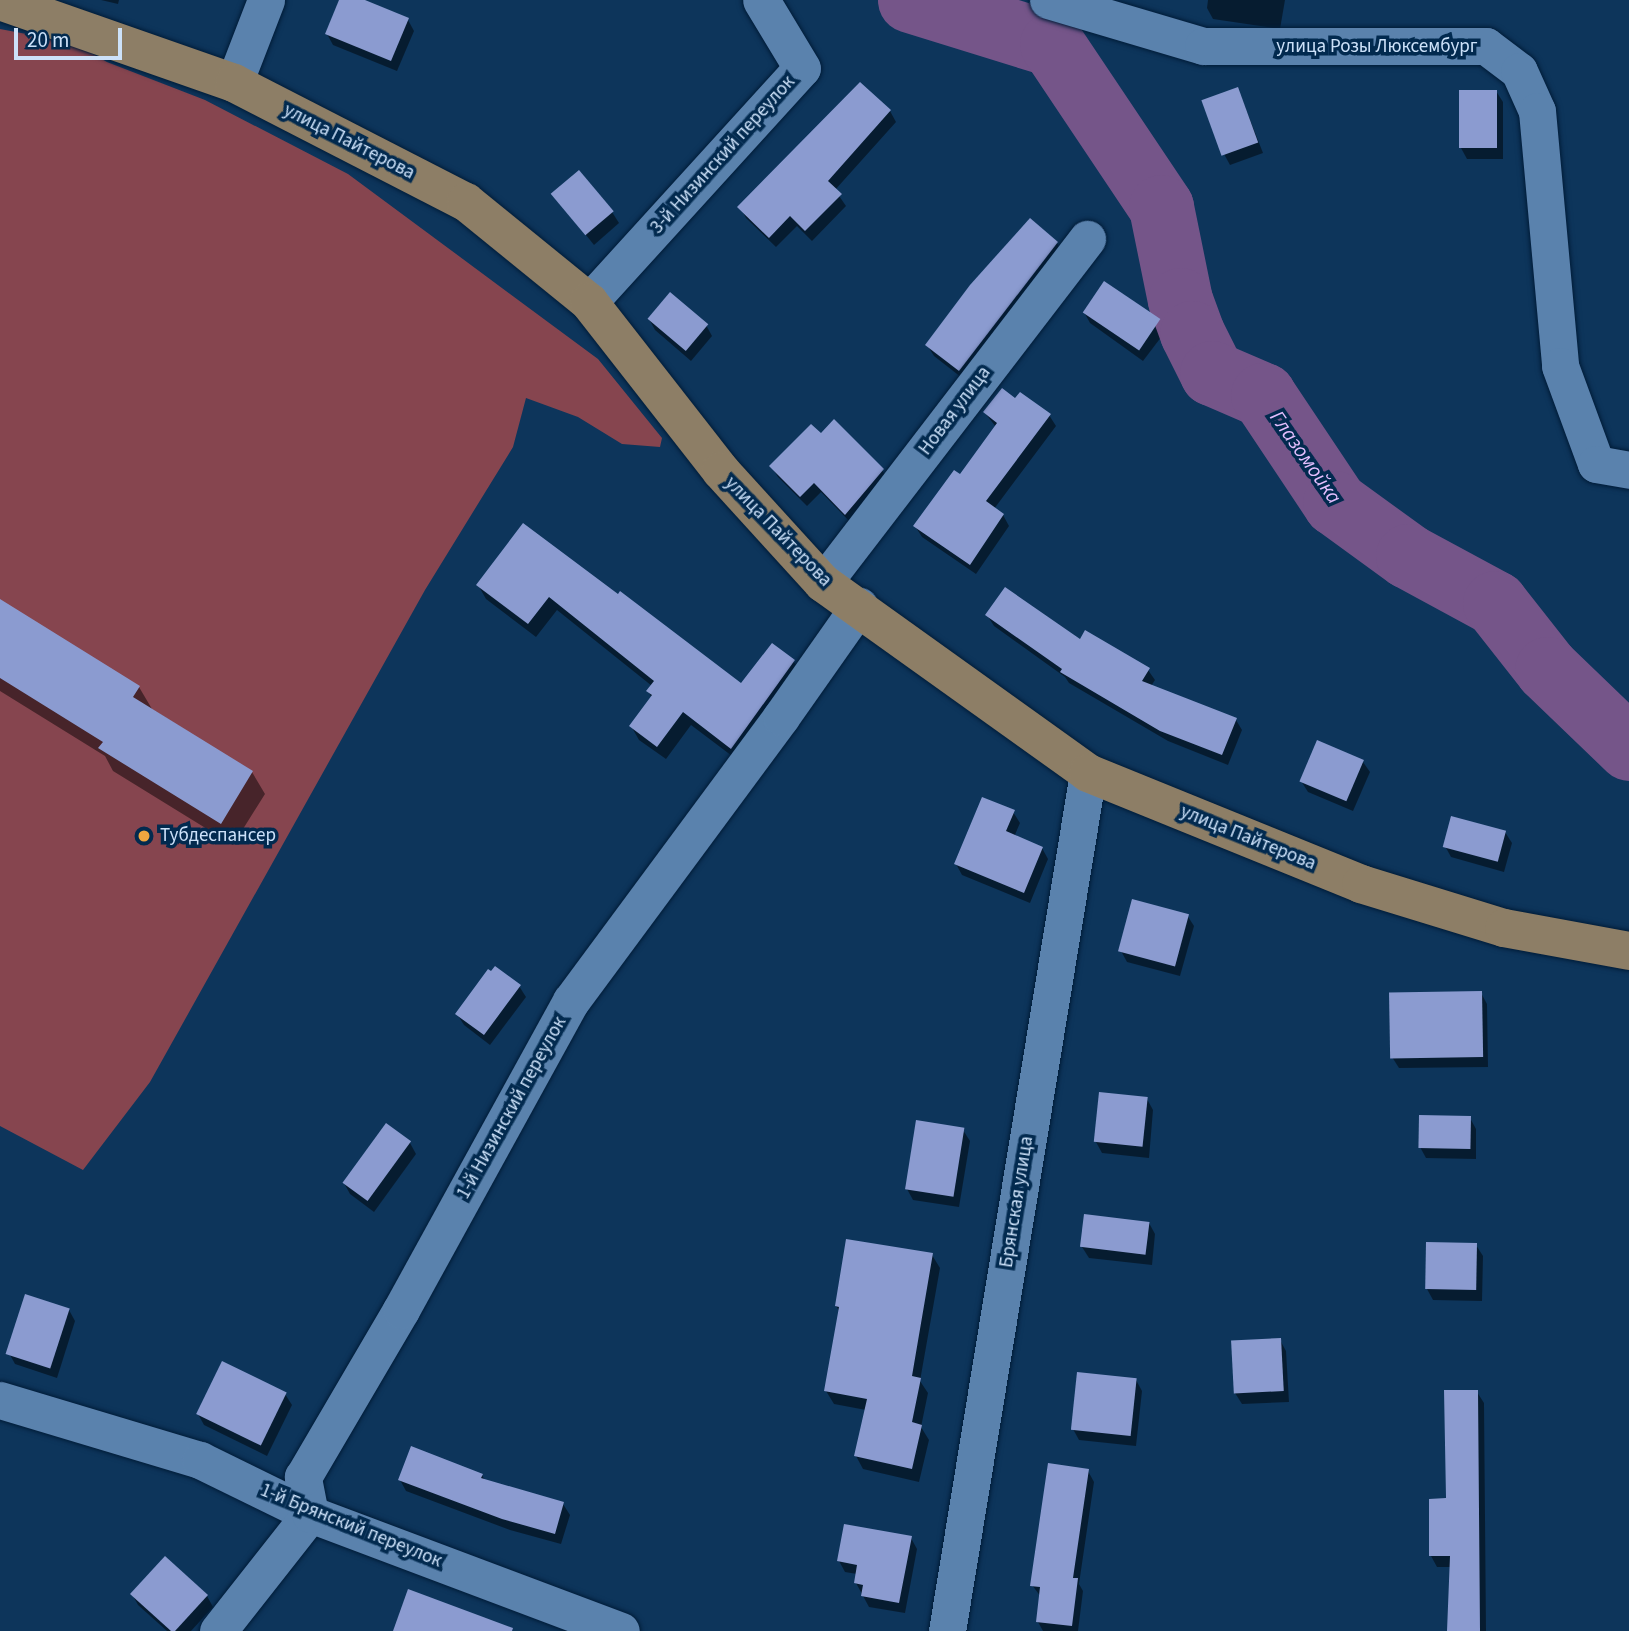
<!DOCTYPE html>
<html>
<head>
<meta charset="utf-8">
<style>
	body { margin:0 }
	#map { position:relative; width:1629px; height:1631px; overflow:hidden; background:#0d355b; font-family:"Source Sans 3",sans-serif }
	div>[style] { position:absolute }
	[style*='--x'] { left:calc(var(--x)*1px); top:calc(var(--y)*1px); width:calc(var(--w)*1px); rotate:calc(var(--a)*1deg) }
	.forest>* { inset:0; background:#86454f }
	.shadow>* { inset:0; background:#0007 }
	.river>* { height:65px; margin:-32.5px; padding:0 32.5px; transform-origin:32.5px; border-radius:32.5px; background:#755589 }
	.building>* { inset:0; background:#8b9bd0; transform-origin:0 0 }
	.roads { filter:drop-shadow(0 0 2px #001c38) drop-shadow(0 0 2px #001c38) }
	.minor>* { height:37px; margin:-18.5px; padding:0 18.5px; transform-origin:18.5px; border-radius:18.5px; background:#5a82ad }
	.major>* { height:38px; margin:-19px; padding:0 19px; transform-origin:19px; border-radius:19px; background:#8d7e66 }
	.dots>* { width:19px; height:19px; translate:-50% -50%; box-sizing:border-box; border:4px solid #022a4f; border-radius:50% }
	span { translate:-50% -50%; white-space:nowrap; text-align:center; line-height:1.15; -webkit-text-stroke:7px #022a4f; paint-order:stroke }
	.street-label { font-size:19px; color:#cce1f9 }
	.poi-label { font-size:19px; color:#cce1f9 }
	.left { translate:0 -50%; text-align:left }
	.water-label { font-size:21px; color:#e4befd; font-style:italic }
	.scale { position:absolute; left:14px; top:28px; width:108px; height:32px; box-sizing:border-box; border:4px solid #cce1f9; border-top:0; padding-left:9px; font-size:21px; line-height:24px; white-space:nowrap; color:#cce1f9; -webkit-text-stroke:5px #022a4f; paint-order:stroke }
</style>
</head>
<body>
<div id="map">
	<div class="forest">
		<div style="clip-path:polygon(0 29px,74px 43px,107px 62px,205px 100px,348px 174px,598px 359px,662px 438px,660px 447px,622px 444px,578px 417px,526px 398px,513px 447px,425px 590px,150px 1082px,83px 1170px,0 1126px)"></div>
	</div>
	<div class="shadow">
		<div style="clip-path:polygon(101px 0,119px 0,118px 4px)"></div>
		<div style="clip-path:polygon(341px 0,360px 0,408px 20px,414px 31px,397px 71px,333px 45px,327px 34px)"></div>
		<div style="clip-path:polygon(1208px 0,1285px 0,1280px 29px,1213px 19px,1207px 8px)"></div>
		<div style="clip-path:polygon(1238px 89px,1263px 153px,1230px 165px,1224px 154px)"></div>
		<div style="clip-path:polygon(1496px 91px,1503px 102px,1503px 159px,1467px 159px,1461px 148px,1461px 92px)"></div>
		<div style="clip-path:polygon(890px 111px,896px 122px,835px 190px,846px 206px,812px 241px,797px 226px,776px 247px,746px 218px,740px 207px)"></div>
		<div style="clip-path:polygon(553px 194px,612px 212px,619px 223px,594px 245px)"></div>
		<div style="clip-path:polygon(1057px 243px,1063px 254px,966px 381px,934px 356px,927px 345px)"></div>
		<div style="clip-path:polygon(1084px 312px,1158px 321px,1165px 332px,1143px 361px,1090px 323px)"></div>
		<div style="clip-path:polygon(649px 319px,706px 325px,712px 336px,691px 361px,655px 330px)"></div>
		<div style="clip-path:polygon(1016px 401px,1049px 415px,1056px 426px,994px 509px,1003px 515px,1009px 526px,976px 574px,922px 537px,915px 526px,960px 476px,996px 427px,985px 413px)"></div>
		<div style="clip-path:polygon(821px 435px,882px 470px,889px 481px,852px 524px,821px 492px,807px 506px,778px 477px,771px 466px)"></div>
		<div style="clip-path:polygon(523px 525px,742px 685px,794px 662px,802px 675px,740px 762px,691px 725px,666px 759px,639px 740px,631px 726px,652px 698px,648px 691px,652px 686px,557px 610px,536px 637px,486px 599px,478px 585px)"></div>
		<div style="clip-path:polygon(0 607px,139px 687px,152px 709px,252px 772px,265px 794px,233px 845px,113px 771px,105px 756px,0 691px)"></div>
		<div style="clip-path:polygon(987px 615px,1081px 642px,1148px 670px,1155px 680px,1151px 686px,1236px 720px,1242px 730px,1228px 765px,1168px 741px,1069px 683px,1065px 677px,994px 626px)"></div>
		<div style="clip-path:polygon(1363px 762px,1370px 772px,1353px 811px,1308px 792px,1301px 781px)"></div>
		<div style="clip-path:polygon(1013px 812px,1020px 823px,1014px 837px,1042px 848px,1048px 859px,1030px 903px,962px 875px,956px 864px)"></div>
		<div style="clip-path:polygon(1505px 832px,1512px 843px,1504px 872px,1451px 857px,1445px 846px)"></div>
		<div style="clip-path:polygon(1187px 915px,1194px 926px,1180px 976px,1127px 962px,1121px 951px)"></div>
		<div style="clip-path:polygon(519px 986px,526px 997px,490px 1045px,464px 1025px,457px 1014px)"></div>
		<div style="clip-path:polygon(1481px 993px,1487px 1004px,1488px 1067px,1399px 1068px,1392px 1057px)"></div>
		<div style="clip-path:polygon(1147px 1099px,1153px 1110px,1149px 1158px,1102px 1153px,1096px 1142px)"></div>
		<div style="clip-path:polygon(1470px 1118px,1476px 1129px,1476px 1159px,1426px 1158px,1420px 1147px)"></div>
		<div style="clip-path:polygon(386px 1125px,410px 1143px,416px 1154px,374px 1212px,350px 1194px,344px 1183px)"></div>
		<div style="clip-path:polygon(963px 1130px,970px 1141px,959px 1207px,913px 1200px,907px 1189px)"></div>
		<div style="clip-path:polygon(1149px 1223px,1155px 1234px,1152px 1265px,1089px 1258px,1082px 1247px)"></div>
		<div style="clip-path:polygon(1476px 1245px,1483px 1256px,1482px 1301px,1433px 1300px,1427px 1289px)"></div>
		<div style="clip-path:polygon(932px 1255px,940px 1268px,920px 1381px,928px 1393px,921px 1427px,929px 1440px,919px 1482px,863px 1469px,856px 1456px,866px 1410px,834px 1404px,826px 1391px,840px 1312px,836px 1306px)"></div>
		<div style="clip-path:polygon(69px 1310px,75px 1321px,57px 1378px,15px 1364px,9px 1353px)"></div>
		<div style="clip-path:polygon(1280px 1340px,1286px 1351px,1289px 1402px,1242px 1404px,1235px 1393px,1233px 1343px)"></div>
		<div style="clip-path:polygon(1136px 1380px,1142px 1391px,1136px 1446px,1079px 1440px,1073px 1429px)"></div>
		<div style="clip-path:polygon(1477px 1392px,1484px 1403px,1486px 1631px,1449px 1631px,1451px 1567px,1437px 1567px,1431px 1556px)"></div>
		<div style="clip-path:polygon(285px 1394px,292px 1405px,267px 1456px,204px 1425px,198px 1414px)"></div>
		<div style="clip-path:polygon(1088px 1471px,1094px 1482px,1079px 1584px,1083px 1591px,1078px 1631px,1043px 1631px,1038px 1622px,1041px 1597px,1032px 1585px)"></div>
		<div style="clip-path:polygon(482px 1475px,485px 1481px,563px 1504px,570px 1515px,561px 1544px,510px 1530px,406px 1491px,400px 1480px)"></div>
		<div style="clip-path:polygon(911px 1538px,917px 1549px,905px 1613px,869px 1607px,856px 1583px,857px 1574px,845px 1572px,839px 1561px)"></div>
		<div style="clip-path:polygon(132px 1594px,207px 1596px,213px 1607px,191px 1631px,167px 1631px,138px 1605px)"></div>
	</div>
	<div class="river">
		<div style="--x:910;--y:0;--w:149;--a:17.2"></div>
		<div style="--x:1052;--y:44;--w:196;--a:56.2"></div>
		<div style="--x:1161;--y:207;--w:95;--a:78.5"></div>
		<div style="--x:1180;--y:300;--w:35;--a:70"></div>
		<div style="--x:1192;--y:333;--w:45;--a:63.4"></div>
		<div style="--x:1212;--y:373;--w:56;--a:23.3"></div>
		<div style="--x:1263;--y:395;--w:130;--a:56.3"></div>
		<div style="--x:1335;--y:503;--w:90;--a:36"></div>
		<div style="--x:1408;--y:556;--w:99;--a:28.4"></div>
		<div style="--x:1495;--y:603;--w:84;--a:51.8"></div>
		<div style="--x:1547;--y:669;--w:114;--a:43.9"></div>
	</div>
	<div class="building">
		<div style="clip-path:polygon(339px 0,365px 0,409px 18px,391px 61px,325px 34px)"></div>
		<div style="clip-path:polygon(860px 82px,891px 110px,828px 181px,842px 194px,805px 231px,790px 216px,769px 238px,737px 207px)"></div>
		<div style="left:1238px;top:87px;width:59px;height:39px;rotate:70deg"></div>
		<div style="left:1459px;top:90px;width:38px;height:58px"></div>
		<div style="left:579px;top:170px;width:54px;height:37px;rotate:50deg"></div>
		<div style="clip-path:polygon(1030px 218px,1058px 242px,959px 371px,925px 345px,970px 285px)"></div>
		<div style="left:1104px;top:281px;width:68px;height:38px;rotate:34deg"></div>
		<div style="left:670px;top:292px;width:50px;height:35px;rotate:40deg"></div>
		<div style="clip-path:polygon(1002px 388px,1015px 398px,1020px 392px,1051px 414px,986px 501px,1004px 514px,970px 565px,913px 526px,954px 470px,960px 474px,997px 423px,983px 412px)"></div>
		<div style="clip-path:polygon(834px 419px,884px 469px,845px 515px,814px 483px,800px 497px,769px 466px,811px 424px,821px 433px)"></div>
		<div style="clip-path:polygon(523px 523px,618px 594px,620px 591px,741px 683px,772px 643px,795px 660px,731px 749px,683px 712px,657px 747px,629px 726px,652px 695px,646px 691px,654px 681px,549px 597px,528px 624px,476px 585px)"></div>
		<div style="clip-path:polygon(1005px 587px,1080px 639px,1085px 630px,1150px 668px,1142px 681px,1237px 718px,1222px 755px,1160px 731px,1060px 672px,1062px 669px,985px 615px)"></div>
		<div style="clip-path:polygon(0 599px,140px 686px,133px 697px,253px 771px,221px 824px,98px 748px,103px 742px,0 678px)"></div>
		<div style="left:1317px;top:740px;width:51px;height:45px;rotate:23deg"></div>
		<div style="clip-path:polygon(982px 797px,1015px 810px,1006px 831px,1043px 847px,1024px 893px,954px 864px)"></div>
		<div style="left:1451px;top:816px;width:57px;height:32px;rotate:15deg"></div>
		<div style="left:1132px;top:899px;width:59px;height:54px;rotate:15deg"></div>
		<div style="clip-path:polygon(495px 966px,521px 985px,484px 1035px,455px 1014px,488px 969px,491px 971px)"></div>
		<div style="left:1482px;top:991px;width:66px;height:93px;rotate:89deg"></div>
		<div style="left:1099px;top:1092px;width:49px;height:50px;rotate:6deg"></div>
		<div style="left:1419px;top:1115px;width:52px;height:33px;rotate:1deg"></div>
		<div style="left:916px;top:1120px;width:49px;height:70px;rotate:9deg"></div>
		<div style="left:386px;top:1123px;width:31px;height:74px;rotate:36deg"></div>
		<div style="left:1084px;top:1214px;width:66px;height:33px;rotate:7deg"></div>
		<div style="clip-path:polygon(846px 1239px,933px 1253px,912px 1376px,921px 1378px,912px 1422px,922px 1425px,912px 1469px,854px 1456px,867px 1399px,824px 1391px,839px 1307px,835px 1306px)"></div>
		<div style="left:1426px;top:1242px;width:51px;height:47px;rotate:1deg"></div>
		<div style="left:25px;top:1294px;width:47px;height:63px;rotate:18deg"></div>
		<div style="left:1281px;top:1338px;width:53px;height:50px;rotate:87deg"></div>
		<div style="left:222px;top:1361px;width:72px;height:59px;rotate:26deg"></div>
		<div style="left:1077px;top:1372px;width:60px;height:58px;rotate:6deg"></div>
		<div style="clip-path:polygon(1444px 1390px,1478px 1390px,1480px 1631px,1447px 1631px,1450px 1556px,1429px 1556px,1429px 1499px,1446px 1498px)"></div>
		<div style="clip-path:polygon(411px 1446px,483px 1474px,481px 1478px,564px 1502px,555px 1534px,502px 1519px,398px 1480px)"></div>
		<div style="clip-path:polygon(1048px 1463px,1089px 1469px,1073px 1578px,1078px 1578px,1072px 1626px,1036px 1622px,1040px 1587px,1030px 1586px)"></div>
		<div style="clip-path:polygon(844px 1524px,912px 1536px,899px 1603px,861px 1596px,863px 1585px,854px 1583px,857px 1565px,837px 1561px)"></div>
		<div style="clip-path:polygon(165px 1556px,208px 1595px,175px 1631px,171px 1631px,130px 1594px)"></div>
		<div style="clip-path:polygon(408px 1589px,513px 1628px,512px 1631px,393px 1631px)"></div>
	</div>
	<div class="roads">
		<div class="minor">
			<div style="--x:1048;--y:0;--w:162;--a:16.5"></div>
			<div style="--x:1203;--y:46;--w:283;--a:0"></div>
			<div style="--x:1486;--y:46;--w:41;--a:37.1"></div>
			<div style="--x:1519;--y:71;--w:44;--a:65.8"></div>
			<div style="--x:1537;--y:111;--w:256;--a:84.8"></div>
			<div style="--x:1560;--y:366;--w:104;--a:69.8"></div>
			<div style="--x:1596;--y:464;--w:34;--a:10"></div>
			<div style="--x:234;--y:83;--w:89;--a:-68.9"></div>
			<div style="--x:589;--y:302;--w:316;--a:-47.7"></div>
			<div style="--x:802;--y:68;--w:79;--a:-121.1"></div>
			<div style="--x:823;--y:583;--w:434;--a:-52.5"></div>
			<div style="--x:0;--y:1400;--w:209;--a:16.7"></div>
			<div style="--x:200;--y:1460;--w:123;--a:26.1"></div>
			<div style="--x:310;--y:1514;--w:332;--a:20.6"></div>
			<div style="--x:218;--y:1631;--w:149;--a:-51.8"></div>
			<div style="--x:310;--y:1514;--w:38;--a:-101"></div>
			<div style="--x:303;--y:1477;--w:194;--a:-59.6"></div>
			<div style="--x:401;--y:1310;--w:353;--a:-61.2"></div>
			<div style="--x:571;--y:1001;--w:353;--a:-53.5"></div>
			<div style="--x:781;--y:717;--w:136;--a:-54.9"></div>
			<div style="--x:947;--y:1631;--w:870;--a:-80.67"></div>
		</div>
		<div class="major">
			<div style="--x:0;--y:1;--w:248;--a:19.3"></div>
			<div style="--x:234;--y:83;--w:261;--a:27.2"></div>
			<div style="--x:466;--y:202;--w:159;--a:39.1"></div>
			<div style="--x:589;--y:302;--w:214;--a:52"></div>
			<div style="--x:721;--y:471;--w:151;--a:47.7"></div>
			<div style="--x:823;--y:583;--w:326;--a:35.6"></div>
			<div style="--x:1088;--y:773;--w:295;--a:22.1"></div>
			<div style="--x:1361;--y:884;--w:150;--a:17.1"></div>
			<div style="--x:1504;--y:928;--w:127;--a:10.4"></div>
		</div>
	</div>
	<div class="dots">
		<div style="left:144px;top:836px;background:#f0a63f"></div>
	</div>
	<div class="street-label">
		<span style="left:1377px;top:47px">улица Розы Люксембург</span>
		<span style="left:349px;top:142px;rotate:27deg">улица Пайтерова</span>
		<span style="left:723px;top:155px;rotate:-48deg">3-й Низинский переулок</span>
		<span style="left:955px;top:411px;rotate:-53deg">Новая улица</span>
		<span style="left:778px;top:532px;rotate:46deg">улица Пайтерова</span>
		<span style="left:1248px;top:838px;rotate:22deg">улица Пайтерова</span>
		<span style="left:512px;top:1108px;rotate:-61deg">1-й Низинский переулок</span>
		<span style="left:1017px;top:1202px;rotate:-81deg">Брянская улица</span>
		<span style="left:351px;top:1526px;rotate:22deg">1-й Брянский переулок</span>
	</div>
	<div class="poi-label">
		<span class="left" style="left:160px;top:836px">Тубдеспансер</span>
	</div>
	<div class="water-label">
		<span style="left:1306px;top:457px;rotate:55deg">Глазомойка</span>
	</div>
	<div class="scale">20 m</div>
</div>
</body>
</html>
